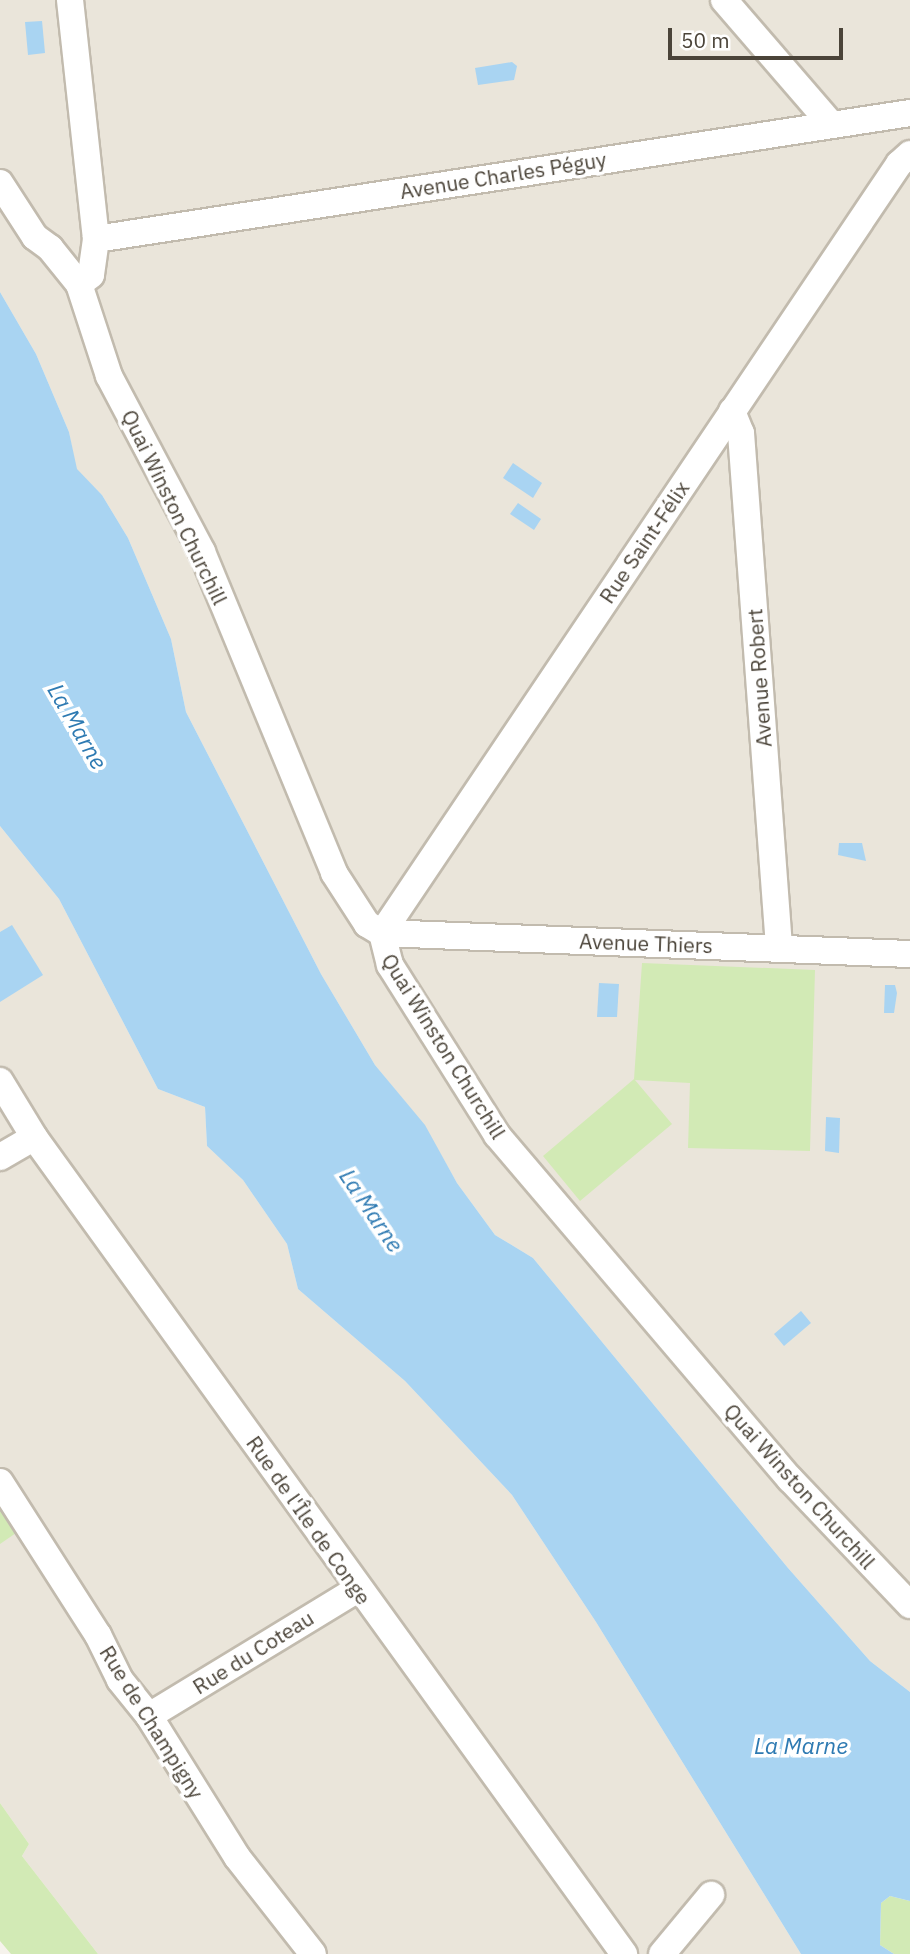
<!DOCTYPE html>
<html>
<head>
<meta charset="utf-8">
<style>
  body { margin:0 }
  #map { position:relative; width:910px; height:1954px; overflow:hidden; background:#f6f3ec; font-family:"IBM Plex Sans",sans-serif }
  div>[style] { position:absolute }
  .residential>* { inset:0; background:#eae5da }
  .green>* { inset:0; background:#d2eab5 }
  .water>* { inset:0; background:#a9d4f2 }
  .roads { filter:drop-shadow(2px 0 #c2bbae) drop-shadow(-2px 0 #c2bbae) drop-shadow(0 2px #c2bbae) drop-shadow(0 -2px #c2bbae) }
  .minor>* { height:26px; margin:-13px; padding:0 13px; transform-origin:13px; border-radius:13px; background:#fff }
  span { translate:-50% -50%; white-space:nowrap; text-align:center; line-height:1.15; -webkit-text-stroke:7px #fff; paint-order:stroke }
  .street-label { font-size:21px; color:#4b4439 }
  .water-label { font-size:23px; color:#2e7ab2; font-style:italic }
  .scale { position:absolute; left:668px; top:28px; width:175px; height:32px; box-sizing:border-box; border:4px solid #4b4439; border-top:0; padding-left:9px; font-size:21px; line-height:24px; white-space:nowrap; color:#4b4439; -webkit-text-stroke:5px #fff; paint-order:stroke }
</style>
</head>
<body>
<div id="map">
  <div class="residential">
    <div style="clip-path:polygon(0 0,910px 0,910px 1692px,870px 1661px,788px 1568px,533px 1258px,495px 1235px,457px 1183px,424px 1125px,375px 1065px,321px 974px,186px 712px,171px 639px,128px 538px,102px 495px,76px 469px,69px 432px,36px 354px,0 292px)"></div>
    <div style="clip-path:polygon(0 826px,59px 899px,158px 1089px,205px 1107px,207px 1146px,243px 1180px,287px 1244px,298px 1289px,405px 1381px,512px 1495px,596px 1622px,801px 1954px,98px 1954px,22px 1856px,29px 1844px,0 1803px)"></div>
  </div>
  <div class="green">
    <div style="clip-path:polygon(642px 963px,815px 970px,810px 1151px,688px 1148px,690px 1083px,635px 1080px,672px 1124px,580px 1201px,543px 1156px,634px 1079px)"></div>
    <div style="clip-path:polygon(0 1510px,16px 1533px,0 1544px)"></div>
    <div style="clip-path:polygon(0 1803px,29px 1844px,22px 1856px,98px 1954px,11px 1954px,0 1941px)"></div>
    <div style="clip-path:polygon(890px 1896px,910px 1901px,910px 1954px,894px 1954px,880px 1945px,881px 1903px)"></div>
  </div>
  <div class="water">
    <div style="clip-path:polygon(42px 21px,45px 53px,28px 55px,25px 22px)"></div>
    <div style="clip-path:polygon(512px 62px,517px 66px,514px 80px,478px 85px,475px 68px)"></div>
    <div style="clip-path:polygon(0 292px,36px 354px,69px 432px,77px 469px,102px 495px,128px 538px,171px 639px,186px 712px,321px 974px,375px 1065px,425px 1125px,457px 1183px,495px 1235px,533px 1258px,788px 1568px,870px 1661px,910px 1692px,910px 1901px,890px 1896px,881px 1903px,880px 1945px,894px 1954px,801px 1954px,596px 1622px,512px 1495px,405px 1381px,298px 1289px,287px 1244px,243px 1180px,207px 1146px,205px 1107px,158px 1089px,59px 899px,0 826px)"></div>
    <div style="clip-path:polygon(513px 463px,542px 483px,533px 498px,503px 478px)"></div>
    <div style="clip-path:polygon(518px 503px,541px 519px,534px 530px,510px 514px)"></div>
    <div style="clip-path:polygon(839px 843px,862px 843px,866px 861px,838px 855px)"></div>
    <div style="clip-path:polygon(12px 925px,43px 975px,0 1002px,0 932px)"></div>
    <div style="clip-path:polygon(599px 983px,619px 984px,617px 1017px,597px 1017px)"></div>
    <div style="clip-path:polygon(885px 985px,895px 985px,897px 993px,894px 1013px,884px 1013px)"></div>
    <div style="clip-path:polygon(826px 1117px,840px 1118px,839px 1153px,825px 1151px)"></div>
    <div style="clip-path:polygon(801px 1311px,811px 1323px,784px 1346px,774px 1334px)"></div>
  </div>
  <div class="roads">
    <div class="minor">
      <div style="left:70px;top:0;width:240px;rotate:83.8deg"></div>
      <div style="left:96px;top:239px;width:36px;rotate:98deg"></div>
      <div style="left:91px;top:275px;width:15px;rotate:143deg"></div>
      <div style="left:724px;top:0;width:164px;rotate:49.2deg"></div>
      <div style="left:0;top:183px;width:64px;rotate:57.1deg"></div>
      <div style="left:35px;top:237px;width:19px;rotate:36deg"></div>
      <div style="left:50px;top:248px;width:46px;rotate:51.1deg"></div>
      <div style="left:79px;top:284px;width:97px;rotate:71.9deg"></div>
      <div style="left:109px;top:376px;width:199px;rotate:62.1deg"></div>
      <div style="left:202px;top:552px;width:347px;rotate:67.6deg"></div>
      <div style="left:334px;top:873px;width:61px;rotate:57.1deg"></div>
      <div style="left:367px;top:924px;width:17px;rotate:31deg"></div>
      <div style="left:382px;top:933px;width:528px;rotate:2.28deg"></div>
      <div style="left:96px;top:239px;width:824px;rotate:-8.8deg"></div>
      <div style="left:732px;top:411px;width:24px;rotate:68deg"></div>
      <div style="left:741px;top:433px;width:515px;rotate:85.77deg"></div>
      <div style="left:382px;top:933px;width:927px;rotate:-56.09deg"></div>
      <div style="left:899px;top:164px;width:15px;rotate:-42deg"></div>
      <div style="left:382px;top:933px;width:33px;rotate:76deg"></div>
      <div style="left:390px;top:965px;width:201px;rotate:57.8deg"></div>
      <div style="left:497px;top:1135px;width:452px;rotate:49.6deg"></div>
      <div style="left:790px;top:1479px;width:174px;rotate:46.4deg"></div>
      <div style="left:0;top:1081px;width:66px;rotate:58.7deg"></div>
      <div style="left:34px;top:1137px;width:1008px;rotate:54.16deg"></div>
      <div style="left:0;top:1157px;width:39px;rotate:-30deg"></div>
      <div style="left:0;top:1482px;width:182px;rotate:57.4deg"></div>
      <div style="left:98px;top:1635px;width:50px;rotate:63.9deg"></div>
      <div style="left:120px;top:1680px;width:46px;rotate:51.1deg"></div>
      <div style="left:149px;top:1716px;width:166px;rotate:58deg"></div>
      <div style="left:237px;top:1857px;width:123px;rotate:51.9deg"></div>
      <div style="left:149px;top:1716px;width:245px;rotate:-31.3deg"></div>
      <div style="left:662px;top:1954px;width:77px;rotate:-50.3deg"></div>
    </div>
  </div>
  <div class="street-label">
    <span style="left:503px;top:175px;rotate:-9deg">Avenue Charles Péguy</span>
    <span style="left:175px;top:507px;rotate:64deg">Quai Winston Churchill</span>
    <span style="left:644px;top:542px;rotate:-56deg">Rue Saint-Félix</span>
    <span style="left:759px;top:678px;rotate:-94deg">Avenue Robert</span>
    <span style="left:646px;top:943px;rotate:2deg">Avenue Thiers</span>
    <span style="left:444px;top:1046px;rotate:58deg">Quai Winston Churchill</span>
    <span style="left:800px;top:1486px;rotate:48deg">Quai Winston Churchill</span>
    <span style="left:309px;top:1520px;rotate:55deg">Rue de l'Île de Conge</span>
    <span style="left:253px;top:1652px;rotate:-32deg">Rue du Coteau</span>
    <span style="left:152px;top:1722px;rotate:58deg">Rue de Champigny</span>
  </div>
  <div class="water-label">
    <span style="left:78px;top:726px;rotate:60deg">La Marne</span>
    <span style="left:372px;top:1210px;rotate:56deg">La Marne</span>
    <span style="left:801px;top:1745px">La Marne</span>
  </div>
  <div class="scale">50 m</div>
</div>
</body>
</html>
